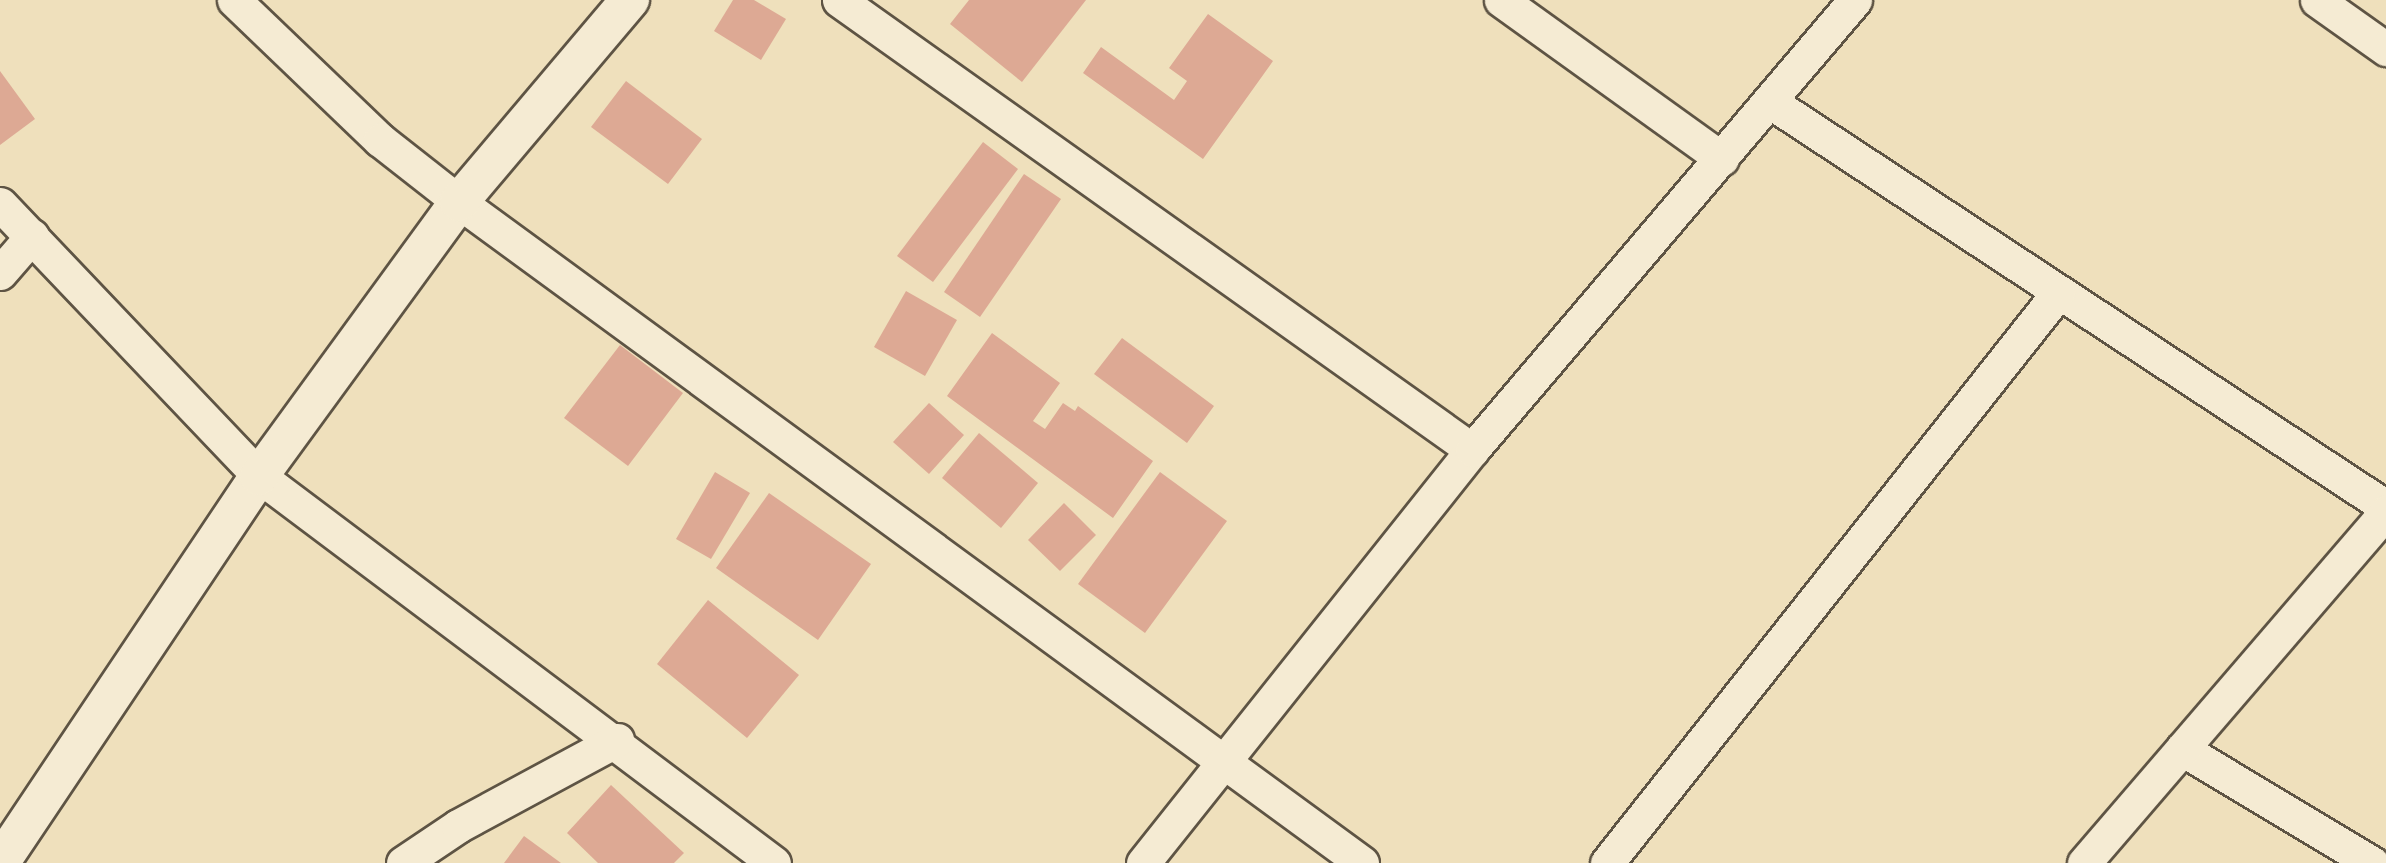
<!DOCTYPE html>
<html>
<head>
<meta charset="utf-8">
<style>
  body { margin:0 }
  #map { position:relative; width:2386px; height:863px; overflow:hidden; background:#efe0bc; font-family:"IM FELL Great Primer",serif }
  div>[style] { position:absolute }
  .building>* { inset:0; background:#dda994 }
  .roads { filter:drop-shadow(2px 0 #5e5444) drop-shadow(-2px 0 #5e5444) drop-shadow(0 2px #5e5444) drop-shadow(0 -2px #5e5444) }
  .street>* { height:33px; margin:-16.5px; padding:0 16.5px; transform-origin:16.5px; border-radius:16.5px; background:#f5ebd3 }
  .secondary>* { height:38px; margin:-19px; padding:0 19px; transform-origin:19px; border-radius:19px; background:#f5ebd3 }
  span { translate:-50% -50%; white-space:nowrap; text-align:center; line-height:1.15; -webkit-text-stroke:5px #f5ebd3; paint-order:stroke }
</style>
</head>
<body>
<div id="map">
  <div class="building">
    <div style="clip-path:polygon(733px 0,754px 0,786px 19px,761px 60px,714px 31px)"></div>
    <div style="clip-path:polygon(969px 0,1086px 0,1022px 82px,950px 24px)"></div>
    <div style="clip-path:polygon(1208px 14px,1273px 61px,1203px 159px,1083px 73px,1101px 47px,1174px 100px,1187px 81px,1169px 68px)"></div>
    <div style="clip-path:polygon(0 71px,35px 119px,0 145px)"></div>
    <div style="clip-path:polygon(626px 81px,702px 139px,668px 184px,591px 127px)"></div>
    <div style="clip-path:polygon(983px 142px,1018px 169px,933px 282px,897px 256px)"></div>
    <div style="clip-path:polygon(1024px 174px,1061px 199px,980px 317px,944px 292px)"></div>
    <div style="clip-path:polygon(906px 291px,957px 320px,925px 376px,874px 347px)"></div>
    <div style="clip-path:polygon(992px 333px,1060px 383px,1033px 421px,1045px 429px,1063px 403px,1075px 411px,1078px 406px,1153px 461px,1113px 518px,947px 396px)"></div>
    <div style="clip-path:polygon(1122px 338px,1214px 406px,1187px 443px,1094px 374px)"></div>
    <div style="clip-path:polygon(620px 345px,683px 393px,628px 466px,564px 418px)"></div>
    <div style="clip-path:polygon(929px 403px,964px 435px,929px 474px,893px 442px)"></div>
    <div style="clip-path:polygon(979px 433px,1038px 483px,1001px 528px,942px 478px)"></div>
    <div style="clip-path:polygon(715px 472px,750px 493px,711px 559px,676px 539px)"></div>
    <div style="clip-path:polygon(1160px 472px,1227px 521px,1145px 633px,1078px 584px)"></div>
    <div style="clip-path:polygon(769px 493px,871px 564px,818px 640px,716px 568px)"></div>
    <div style="clip-path:polygon(1064px 503px,1096px 535px,1060px 571px,1028px 540px)"></div>
    <div style="clip-path:polygon(708px 600px,799px 675px,747px 738px,657px 664px)"></div>
    <div style="clip-path:polygon(611px 785px,684px 853px,674px 863px,598px 863px,567px 833px)"></div>
    <div style="clip-path:polygon(524px 836px,561px 863px,504px 863px)"></div>
  </div>
  <div class="roads">
    <div class="street">
      <div style="left:234px;top:0;width:202px;rotate:43.8deg"></div>
      <div style="left:380px;top:140px;width:100px;rotate:38.1deg"></div>
      <div style="left:459px;top:202px;width:1119px;rotate:36.2deg"></div>
      <div style="left:839px;top:0;width:777px;rotate:35.41deg"></div>
      <div style="left:1501px;top:0;width:272px;rotate:35.7deg"></div>
      <div style="left:2317px;top:0;width:85px;rotate:35.4deg"></div>
      <div style="left:1772px;top:103px;width:735px;rotate:33.34deg"></div>
      <div style="left:0;top:204px;width:376px;rotate:46.4deg"></div>
      <div style="left:259px;top:476px;width:644px;rotate:36.92deg"></div>
      <div style="left:0;top:273px;width:49px;rotate:-49.1deg"></div>
      <div style="left:2182px;top:749px;width:222px;rotate:31deg"></div>
      <div style="left:403px;top:863px;width:66px;rotate:-33.9deg"></div>
      <div style="left:458px;top:826px;width:181px;rotate:-28.4deg"></div>
      <div style="left:1143px;top:863px;width:528px;rotate:-51.46deg"></div>
      <div style="left:1472px;top:450px;width:591px;rotate:-49.6deg"></div>
      <div style="left:1607px;top:863px;width:727px;rotate:-51.65deg"></div>
      <div style="left:2084px;top:863px;width:463px;rotate:-49.3deg"></div>
    </div>
    <div class="secondary">
      <div style="left:0;top:863px;width:466px;rotate:-56.2deg"></div>
      <div style="left:259px;top:476px;width:339px;rotate:-53.9deg"></div>
      <div style="left:459px;top:202px;width:265px;rotate:-49.8deg"></div>
    </div>
  </div>
</div>
</body>
</html>
